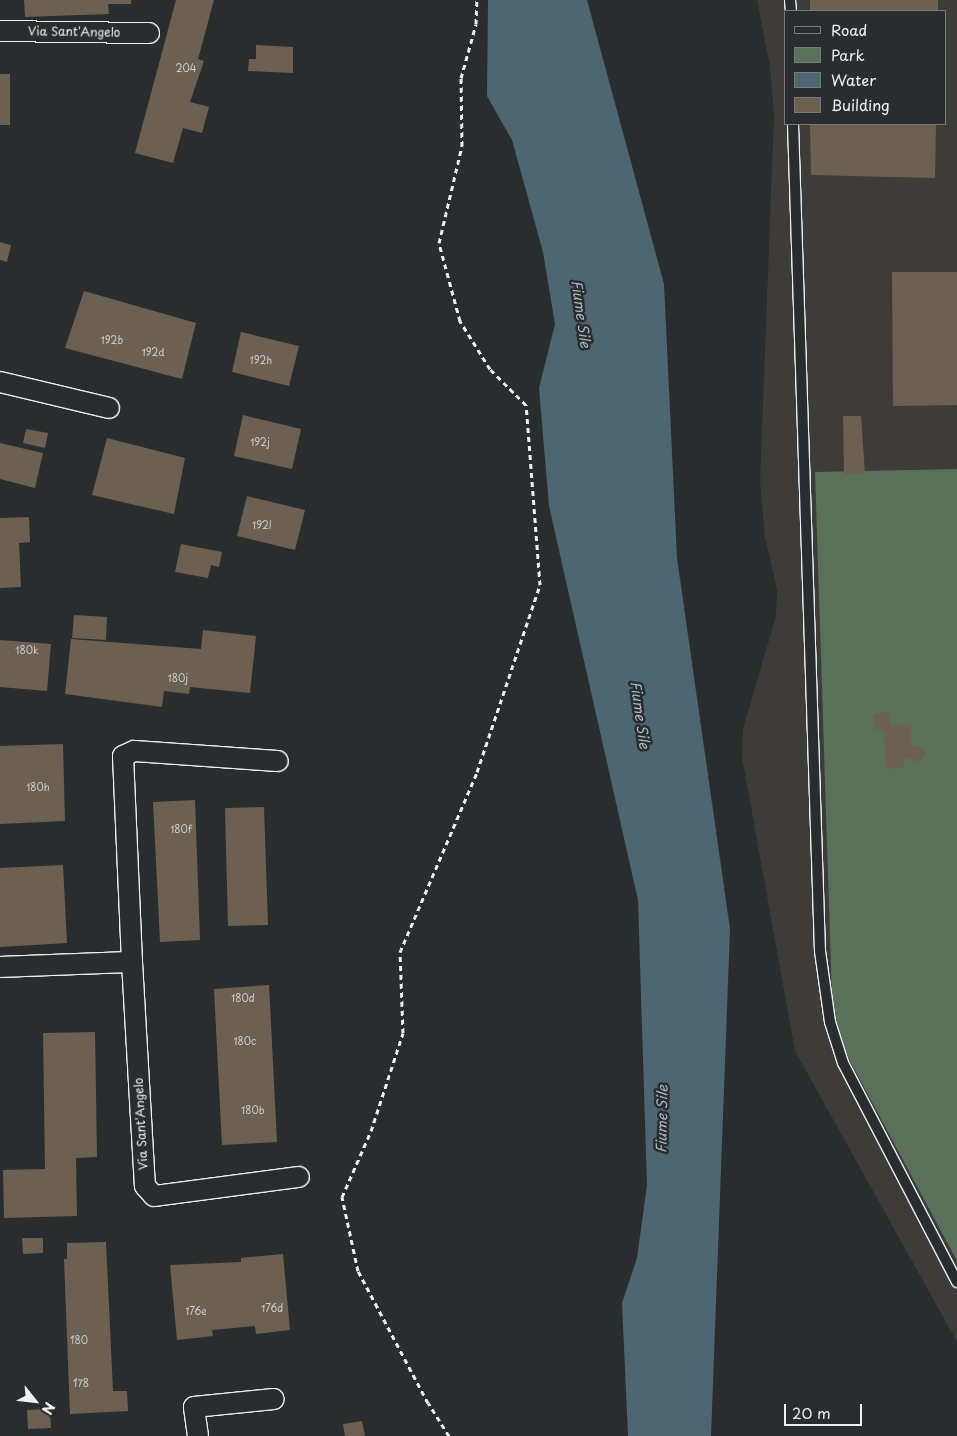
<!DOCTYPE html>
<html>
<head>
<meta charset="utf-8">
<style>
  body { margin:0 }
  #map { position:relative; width:957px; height:1436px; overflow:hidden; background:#2a2d2e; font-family:"Playpen Sans",sans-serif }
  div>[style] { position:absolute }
  .built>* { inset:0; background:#3e3c39 }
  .green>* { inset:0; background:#5b705a }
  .water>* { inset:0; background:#4d6672 }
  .building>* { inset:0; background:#6c6052 }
  .path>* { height:3px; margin-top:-1.5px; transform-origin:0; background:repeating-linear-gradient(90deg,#e8f1f8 0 5px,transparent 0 9px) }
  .roads { filter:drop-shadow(1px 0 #e8f1f8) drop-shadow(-1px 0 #e8f1f8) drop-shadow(0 1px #e8f1f8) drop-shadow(0 -1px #e8f1f8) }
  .service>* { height:10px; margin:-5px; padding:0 5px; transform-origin:5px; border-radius:5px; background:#2a2d2e }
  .minor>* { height:20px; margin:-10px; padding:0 10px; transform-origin:10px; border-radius:10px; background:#2a2d2e }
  span { translate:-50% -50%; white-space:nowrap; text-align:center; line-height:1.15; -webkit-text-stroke:5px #2a2d2e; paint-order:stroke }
  .number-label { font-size:10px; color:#c9cdce }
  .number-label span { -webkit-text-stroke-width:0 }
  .street-label { font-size:12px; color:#e8f1f8 }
  .water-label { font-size:14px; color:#aab9c2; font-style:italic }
  .legend { position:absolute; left:784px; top:10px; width:162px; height:115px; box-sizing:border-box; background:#2a2d2e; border:1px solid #767b7f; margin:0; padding:6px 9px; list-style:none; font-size:15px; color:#e8f1f8 }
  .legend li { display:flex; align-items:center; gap:10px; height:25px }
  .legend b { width:25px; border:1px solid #767b7f }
  .north { position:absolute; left:10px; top:1376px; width:50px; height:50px; -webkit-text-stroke:4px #2a2d2e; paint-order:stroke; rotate:119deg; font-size:14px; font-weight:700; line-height:20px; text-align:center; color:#e8f1f8 }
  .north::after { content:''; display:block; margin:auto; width:18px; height:22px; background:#e8f1f8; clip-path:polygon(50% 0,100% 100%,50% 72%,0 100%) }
  .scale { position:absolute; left:784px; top:1404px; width:78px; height:22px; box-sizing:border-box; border:2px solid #e8f1f8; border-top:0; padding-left:6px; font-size:15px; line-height:18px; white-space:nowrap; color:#e8f1f8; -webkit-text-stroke:4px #2a2d2e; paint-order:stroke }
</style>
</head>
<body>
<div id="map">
  <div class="built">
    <div style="clip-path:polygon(evenodd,757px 0,957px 0,957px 1342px,795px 1051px,742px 757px,743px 729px,776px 616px,777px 590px,765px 537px,760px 482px,774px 116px,770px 67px,757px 0,786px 11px,946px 11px,946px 124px,786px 124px,786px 11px)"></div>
  </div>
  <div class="green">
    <div style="clip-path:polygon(957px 469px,957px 1261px,842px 1046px,832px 999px,815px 472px)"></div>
  </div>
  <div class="water">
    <div style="clip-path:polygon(488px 0,587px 0,664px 284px,677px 558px,730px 929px,711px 1436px,628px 1436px,622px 1303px,637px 1258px,647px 1185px,638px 900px,549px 506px,539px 388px,555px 324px,543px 252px,512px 140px,487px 96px)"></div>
  </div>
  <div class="building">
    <div style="clip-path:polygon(24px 0,131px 0,131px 4px,108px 4px,109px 14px,25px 17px)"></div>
    <div style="clip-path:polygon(176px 0,214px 0,198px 59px,204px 61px,190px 102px,209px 107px,202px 133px,183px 128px,173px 163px,135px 153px)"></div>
    <div style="clip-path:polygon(810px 0,938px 0,938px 11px,810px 11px)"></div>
    <div style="clip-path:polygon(256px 45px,293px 47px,293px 73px,248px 71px,249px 59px,256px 59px)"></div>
    <div style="clip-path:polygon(0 74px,10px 74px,10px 125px,0 125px)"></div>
    <div style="clip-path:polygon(810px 124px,936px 124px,935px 178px,811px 175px)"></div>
    <div style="clip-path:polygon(0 242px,11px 245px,7px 262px,0 260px)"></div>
    <div style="clip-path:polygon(892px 272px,957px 272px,957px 405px,893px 406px)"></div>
    <div style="clip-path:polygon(84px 291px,196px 323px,182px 379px,65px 348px)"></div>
    <div style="clip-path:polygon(241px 332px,299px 346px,289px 386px,232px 372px)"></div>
    <div style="clip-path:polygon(243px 415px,301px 429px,292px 469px,234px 456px)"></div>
    <div style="clip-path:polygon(843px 416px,861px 416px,865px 474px,844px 474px)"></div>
    <div style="clip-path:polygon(26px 429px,48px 433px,45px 448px,23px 443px)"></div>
    <div style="clip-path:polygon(107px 438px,185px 458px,174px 514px,92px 495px)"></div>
    <div style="clip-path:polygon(0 443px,43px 453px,35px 488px,0 479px)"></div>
    <div style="clip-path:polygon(247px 496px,305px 510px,295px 550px,237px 536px)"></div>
    <div style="clip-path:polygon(29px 517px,30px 542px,19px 543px,21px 587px,0 588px,0 518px)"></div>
    <div style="clip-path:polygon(181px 544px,222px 552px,219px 567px,211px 565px,208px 578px,175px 572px)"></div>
    <div style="clip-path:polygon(74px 615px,107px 617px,106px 640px,72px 638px)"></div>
    <div style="clip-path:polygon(203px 630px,256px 636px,250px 693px,190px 687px,189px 694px,164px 691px,162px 707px,65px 694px,71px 639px,201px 649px)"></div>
    <div style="clip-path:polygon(0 640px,51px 644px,47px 691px,0 687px)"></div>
    <div style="clip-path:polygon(890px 712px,890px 726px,911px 724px,911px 745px,924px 748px,926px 754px,920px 762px,903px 757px,904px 768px,886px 769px,884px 730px,874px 729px,873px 714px)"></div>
    <div style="clip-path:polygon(63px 744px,65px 821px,0 824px,0 746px)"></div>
    <div style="clip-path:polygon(195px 800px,200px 940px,160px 942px,153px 802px)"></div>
    <div style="clip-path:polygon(264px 807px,268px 925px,228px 926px,225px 808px)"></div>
    <div style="clip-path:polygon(63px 865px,67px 943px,0 947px,0 868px)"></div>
    <div style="clip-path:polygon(269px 985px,277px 1142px,222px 1145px,214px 989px)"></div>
    <div style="clip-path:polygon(95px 1032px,97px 1157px,76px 1158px,77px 1216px,4px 1218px,3px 1170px,45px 1169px,43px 1033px)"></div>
    <div style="clip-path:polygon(22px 1238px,43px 1238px,43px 1253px,23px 1254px)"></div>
    <div style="clip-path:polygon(106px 1242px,113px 1391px,127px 1391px,128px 1411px,70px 1414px,64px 1259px,67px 1259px,67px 1243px)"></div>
    <div style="clip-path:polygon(283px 1254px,290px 1330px,256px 1334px,255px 1326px,212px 1330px,213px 1336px,177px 1340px,170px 1265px,241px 1262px,241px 1258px)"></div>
    <div style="clip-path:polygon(50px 1409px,51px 1428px,28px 1429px,27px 1410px)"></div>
    <div style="clip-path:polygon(362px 1421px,365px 1436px,345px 1436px,343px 1424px)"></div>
  </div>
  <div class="path">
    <div style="left:449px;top:1436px;width:39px;rotate:-122deg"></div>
    <div style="left:428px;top:1403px;width:149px;rotate:-117.9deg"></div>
    <div style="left:358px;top:1271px;width:76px;rotate:-102.2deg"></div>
    <div style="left:342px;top:1197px;width:72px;rotate:-66.3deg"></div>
    <div style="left:371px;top:1131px;width:103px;rotate:-71.9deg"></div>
    <div style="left:403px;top:1033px;width:81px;rotate:-92.1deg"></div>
    <div style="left:400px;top:952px;width:196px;rotate:-66.8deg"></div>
    <div style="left:477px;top:772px;width:197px;rotate:-71.4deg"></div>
    <div style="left:540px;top:585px;width:181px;rotate:-94.4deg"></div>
    <div style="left:526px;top:405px;width:51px;rotate:-135deg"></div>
    <div style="left:490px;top:369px;width:57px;rotate:-122deg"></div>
    <div style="left:460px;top:321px;width:81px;rotate:-105.1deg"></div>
    <div style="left:439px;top:243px;width:100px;rotate:-76.7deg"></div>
    <div style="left:462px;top:146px;width:68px;rotate:-90.8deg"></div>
    <div style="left:461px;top:78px;width:56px;rotate:-74.5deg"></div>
    <div style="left:476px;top:24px;width:24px;rotate:-88deg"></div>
  </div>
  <div class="roads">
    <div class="service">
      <div style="left:790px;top:0;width:11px;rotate:85deg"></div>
      <div style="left:793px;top:124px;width:827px;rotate:88.13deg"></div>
      <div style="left:820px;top:951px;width:72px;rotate:82deg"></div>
      <div style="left:830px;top:1022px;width:43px;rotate:72.4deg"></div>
      <div style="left:843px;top:1063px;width:247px;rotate:62.5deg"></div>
    </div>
    <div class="minor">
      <div style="left:0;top:31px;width:149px;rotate:0.8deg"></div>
      <div style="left:0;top:382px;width:112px;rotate:13.4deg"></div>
      <div style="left:132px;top:962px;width:224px;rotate:86.7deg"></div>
      <div style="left:145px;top:1186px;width:13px;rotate:48deg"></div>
      <div style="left:154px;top:1196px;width:146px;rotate:-7.5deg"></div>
      <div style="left:0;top:967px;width:132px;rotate:-2.2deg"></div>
      <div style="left:132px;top:962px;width:206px;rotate:-92.5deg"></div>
      <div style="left:123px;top:756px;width:12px;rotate:-24deg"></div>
      <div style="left:134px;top:751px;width:144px;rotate:4deg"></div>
      <div style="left:198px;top:1436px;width:29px;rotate:-98deg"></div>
      <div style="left:194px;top:1407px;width:80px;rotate:-5.7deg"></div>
    </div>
  </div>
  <div class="number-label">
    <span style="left:186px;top:68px">204</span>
    <span style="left:112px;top:340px">192b</span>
    <span style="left:153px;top:352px">192d</span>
    <span style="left:261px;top:360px">192h</span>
    <span style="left:260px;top:442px">192j</span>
    <span style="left:262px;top:525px">192l</span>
    <span style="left:27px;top:650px">180k</span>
    <span style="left:178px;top:678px">180j</span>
    <span style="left:38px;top:787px">180h</span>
    <span style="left:181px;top:829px">180f</span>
    <span style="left:243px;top:998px">180d</span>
    <span style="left:245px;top:1041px">180c</span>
    <span style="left:253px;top:1110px">180b</span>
    <span style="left:272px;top:1308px">176d</span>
    <span style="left:196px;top:1311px">176e</span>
    <span style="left:79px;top:1340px">180</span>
    <span style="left:81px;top:1383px">178</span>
  </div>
  <div class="street-label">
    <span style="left:74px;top:32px;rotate:1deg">Via Sant'Angelo</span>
    <span style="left:141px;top:1124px;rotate:-93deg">Via Sant'Angelo</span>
  </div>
  <div class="water-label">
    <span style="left:581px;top:314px;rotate:82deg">Fiume Sile</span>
    <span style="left:640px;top:715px;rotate:82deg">Fiume Sile</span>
    <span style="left:662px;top:1119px;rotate:-89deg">Fiume Sile</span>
  </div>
  <ul class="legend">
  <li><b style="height:6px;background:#2a2d2e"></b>Road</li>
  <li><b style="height:14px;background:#5b705a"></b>Park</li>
  <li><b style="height:14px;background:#4d6672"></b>Water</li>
  <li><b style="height:14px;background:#6c6052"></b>Building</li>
  </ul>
  <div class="north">N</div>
  <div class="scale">20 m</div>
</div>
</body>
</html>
